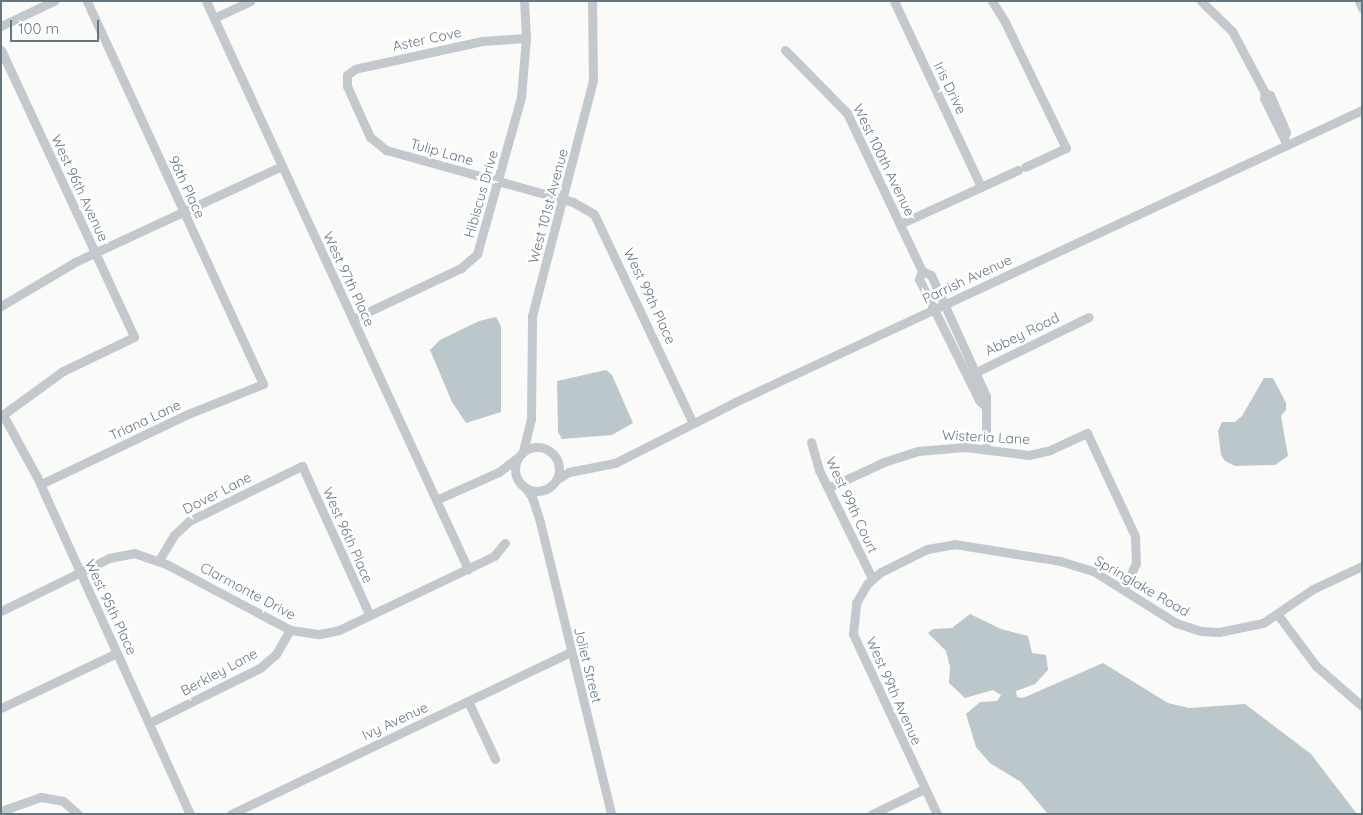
<!DOCTYPE html>
<html>
<head>
<meta charset="utf-8">
<style>
  body { margin:0 }
  #map { position:relative; width:1363px; height:815px; overflow:hidden; background:#fafaf8; font-family:Quicksand,sans-serif }
  div>[style] { position:absolute }
  .water>* { inset:0; background:#bbc7cb }
  .minor>* { height:9px; margin:-4.5px; padding:0 4.5px; transform-origin:4.5px; border-radius:4.5px; background:#c3c8cc }
  .minor>.ring { margin:-4.5px; padding:0; box-sizing:content-box; background:none; border:9px solid #c3c8cc; border-radius:50% }
  span { translate:-50% -50%; white-space:nowrap; text-align:center; line-height:1.15; -webkit-text-stroke:5px #fff; paint-order:stroke }
  .street-label { font-size:14px; color:#657683 }
  .frame { position:absolute; inset:0; border:2px solid #657683; pointer-events:none }
  .scale { position:absolute; left:10px; top:20px; width:89px; height:22px; box-sizing:border-box; border:2px solid #657683; border-top:0; padding-left:6px; font-size:15px; line-height:18px; white-space:nowrap; color:#657683; -webkit-text-stroke:4px #fff; paint-order:stroke }
</style>
</head>
<body>
<div id="map">
  <div class="water">
    <div style="clip-path:polygon(496px 317px,501px 326px,501px 412px,466px 423px,452px 402px,430px 350px,440px 340px,479px 321px)"></div>
    <div style="clip-path:polygon(606px 370px,612px 375px,633px 423px,612px 435px,562px 439px,558px 432px,557px 381px)"></div>
    <div style="clip-path:polygon(1264px 378px,1273px 378px,1286px 403px,1286px 410px,1281px 416px,1288px 456px,1275px 465px,1235px 466px,1225px 461px,1221px 455px,1218px 431px,1222px 422px,1235px 422px,1242px 416px)"></div>
    <div style="clip-path:polygon(970px 614px,1001px 629px,1028px 636px,1032px 653px,1046px 655px,1048px 670px,1035px 684px,1016px 691px,1017px 697px,1023px 698px,1103px 663px,1168px 703px,1189px 708px,1245px 704px,1311px 754px,1357px 814px,1048px 814px,1021px 782px,990px 763px,976px 747px,966px 714px,980px 702px,997px 701px,1001px 695px,993px 690px,965px 698px,949px 683px,950px 667px,946px 651px,928px 633px,933px 629px,952px 628px)"></div>
  </div>
  <div class="minor">
    <div style="left:206px;top:1px;width:626px;rotate:65.24deg"></div>
    <div style="left:894px;top:1px;width:205px;rotate:64.9deg"></div>
    <div style="left:992px;top:1px;width:25px;rotate:58deg"></div>
    <div style="left:1005px;top:22px;width:140px;rotate:64.2deg"></div>
    <div style="left:1066px;top:148px;width:45px;rotate:155.1deg"></div>
    <div style="left:1201px;top:1px;width:43px;rotate:44.1deg"></div>
    <div style="left:1232px;top:31px;width:70px;rotate:62deg"></div>
    <div style="left:1359px;top:1px;width:8px;rotate:67deg"></div>
    <div style="left:214px;top:18px;width:40px;rotate:-25deg"></div>
    <div style="left:1px;top:26px;width:59px;rotate:-25.3deg"></div>
    <div style="left:526px;top:38px;width:44px;rotate:176.1deg"></div>
    <div style="left:482px;top:41px;width:130px;rotate:167.6deg"></div>
    <div style="left:355px;top:69px;width:10px;rotate:143deg"></div>
    <div style="left:347px;top:75px;width:11px;rotate:90deg"></div>
    <div style="left:347px;top:86px;width:56px;rotate:65.7deg"></div>
    <div style="left:370px;top:137px;width:21px;rotate:39deg"></div>
    <div style="left:386px;top:150px;width:194px;rotate:15.5deg"></div>
    <div style="left:573px;top:202px;width:24px;rotate:30deg"></div>
    <div style="left:594px;top:214px;width:231px;rotate:64.7deg"></div>
    <div style="left:1px;top:50px;width:316px;rotate:65.1deg"></div>
    <div style="left:134px;top:337px;width:79px;rotate:154.4deg"></div>
    <div style="left:63px;top:371px;width:77px;rotate:144deg"></div>
    <div style="left:785px;top:50px;width:88px;rotate:45.5deg"></div>
    <div style="left:847px;top:113px;width:175px;rotate:64.6deg"></div>
    <div style="left:922px;top:271px;width:10px;rotate:24deg"></div>
    <div style="left:931px;top:275px;width:133px;rotate:65.6deg"></div>
    <div style="left:986px;top:396px;width:53px;rotate:90deg"></div>
    <div style="left:1284px;top:137px;width:5px;rotate:-68deg"></div>
    <div style="left:1286px;top:132px;width:40px;rotate:-113.4deg"></div>
    <div style="left:1270px;top:95px;width:5px;rotate:-158deg"></div>
    <div style="left:1265px;top:93px;width:5px;rotate:101deg"></div>
    <div style="left:1264px;top:98px;width:52px;rotate:63.9deg"></div>
    <div style="left:900px;top:224px;width:130px;rotate:-24.6deg"></div>
    <div style="left:922px;top:271px;width:9px;rotate:111deg"></div>
    <div style="left:919px;top:279px;width:135px;rotate:63.6deg"></div>
    <div style="left:979px;top:400px;width:10px;rotate:45deg"></div>
    <div style="left:1px;top:306px;width:86px;rotate:-30.7deg"></div>
    <div style="left:75px;top:262px;width:228px;rotate:-24.9deg"></div>
    <div style="left:353px;top:319px;width:119px;rotate:-25.3deg"></div>
    <div style="left:461px;top:268px;width:21px;rotate:-41deg"></div>
    <div style="left:477px;top:254px;width:163px;rotate:-74.3deg"></div>
    <div style="left:521px;top:97px;width:59px;rotate:-85.2deg"></div>
    <div style="left:526px;top:38px;width:37px;rotate:-93deg"></div>
    <div style="left:970px;top:375px;width:132px;rotate:-26deg"></div>
    <div style="left:3px;top:415px;width:71px;rotate:61.3deg"></div>
    <div style="left:37px;top:477px;width:370px;rotate:65.6deg"></div>
    <div style="left:811px;top:442px;width:29px;rotate:74deg"></div>
    <div style="left:819px;top:470px;width:120px;rotate:63.9deg"></div>
    <div class="ring" style="left:515px;top:447px;width:35px;height:35px"></div>
    <div style="left:523px;top:451px;width:33px;rotate:-76deg"></div>
    <div style="left:531px;top:419px;width:103px;rotate:-89.4deg"></div>
    <div style="left:532px;top:316px;width:244px;rotate:-75.5deg"></div>
    <div style="left:593px;top:80px;width:79px;rotate:-90.7deg"></div>
    <div style="left:556px;top:480px;width:15px;rotate:-32deg"></div>
    <div style="left:569px;top:472px;width:47px;rotate:-11.1deg"></div>
    <div style="left:615px;top:463px;width:135px;rotate:-26.9deg"></div>
    <div style="left:735px;top:402px;width:692px;rotate:-24.97deg"></div>
    <div style="left:41px;top:484px;width:163px;rotate:-25.5deg"></div>
    <div style="left:188px;top:414px;width:81px;rotate:-21.8deg"></div>
    <div style="left:263px;top:384px;width:422px;rotate:-114.7deg"></div>
    <div style="left:525px;top:487px;width:12px;rotate:55deg"></div>
    <div style="left:532px;top:497px;width:26px;rotate:72deg"></div>
    <div style="left:540px;top:522px;width:301px;rotate:76.3deg"></div>
    <div style="left:828px;top:488px;width:62px;rotate:-24.9deg"></div>
    <div style="left:884px;top:462px;width:36px;rotate:-18deg"></div>
    <div style="left:918px;top:451px;width:47px;rotate:-4.9deg"></div>
    <div style="left:965px;top:447px;width:64px;rotate:7.1deg"></div>
    <div style="left:1029px;top:455px;width:22px;rotate:-13deg"></div>
    <div style="left:1050px;top:450px;width:41px;rotate:-24.7deg"></div>
    <div style="left:1087px;top:433px;width:114px;rotate:65deg"></div>
    <div style="left:1135px;top:536px;width:27px;rotate:88deg"></div>
    <div style="left:1136px;top:563px;width:29px;rotate:115deg"></div>
    <div style="left:436px;top:500px;width:69px;rotate:-24deg"></div>
    <div style="left:499px;top:472px;width:23px;rotate:-38deg"></div>
    <div style="left:159px;top:560px;width:29px;rotate:-59deg"></div>
    <div style="left:174px;top:535px;width:21px;rotate:-43deg"></div>
    <div style="left:189px;top:521px;width:126px;rotate:-26deg"></div>
    <div style="left:302px;top:466px;width:162px;rotate:65.6deg"></div>
    <div style="left:1px;top:611px;width:120px;rotate:-26.1deg"></div>
    <div style="left:109px;top:558px;width:25px;rotate:-11deg"></div>
    <div style="left:134px;top:553px;width:36px;rotate:19deg"></div>
    <div style="left:168px;top:565px;width:138px;rotate:28deg"></div>
    <div style="left:290px;top:630px;width:30px;rotate:8deg"></div>
    <div style="left:320px;top:634px;width:19px;rotate:-12deg"></div>
    <div style="left:339px;top:630px;width:172px;rotate:-25.5deg"></div>
    <div style="left:494px;top:556px;width:17px;rotate:-50deg"></div>
    <div style="left:1278px;top:615px;width:64px;rotate:53.3deg"></div>
    <div style="left:1316px;top:666px;width:61px;rotate:41deg"></div>
    <div style="left:468px;top:701px;width:64px;rotate:65deg"></div>
    <div style="left:1px;top:708px;width:128px;rotate:-25.4deg"></div>
    <div style="left:149px;top:723px;width:124px;rotate:-26.4deg"></div>
    <div style="left:260px;top:668px;width:21px;rotate:-41deg"></div>
    <div style="left:276px;top:654px;width:28px;rotate:-60deg"></div>
    <div style="left:1px;top:811px;width:42px;rotate:-19.3deg"></div>
    <div style="left:41px;top:797px;width:22px;rotate:10deg"></div>
    <div style="left:63px;top:801px;width:20px;rotate:41deg"></div>
    <div style="left:231px;top:814px;width:376px;rotate:-25.5deg"></div>
    <div style="left:872px;top:814px;width:58px;rotate:-25.7deg"></div>
    <div style="left:937px;top:814px;width:199px;rotate:-115deg"></div>
    <div style="left:853px;top:634px;width:31px;rotate:-84deg"></div>
    <div style="left:856px;top:603px;width:22px;rotate:-60deg"></div>
    <div style="left:867px;top:584px;width:18px;rotate:-41deg"></div>
    <div style="left:881px;top:572px;width:51px;rotate:-26.6deg"></div>
    <div style="left:927px;top:549px;width:27px;rotate:-10deg"></div>
    <div style="left:954px;top:544px;width:107px;rotate:9.1deg"></div>
    <div style="left:1060px;top:561px;width:37px;rotate:17deg"></div>
    <div style="left:1095px;top:572px;width:96px;rotate:32.2deg"></div>
    <div style="left:1176px;top:623px;width:26px;rotate:18deg"></div>
    <div style="left:1201px;top:631px;width:18px;rotate:3deg"></div>
    <div style="left:1219px;top:632px;width:45px;rotate:-11.6deg"></div>
    <div style="left:1263px;top:623px;width:60px;rotate:-34.2deg"></div>
    <div style="left:1313px;top:589px;width:54px;rotate:-25.1deg"></div>
  </div>
  <div class="street-label">
    <span style="left:427px;top:39px;rotate:-12deg">Aster Cove</span>
    <span style="left:950px;top:88px;rotate:64deg">Iris Drive</span>
    <span style="left:442px;top:152px;rotate:16deg">Tulip Lane</span>
    <span style="left:884px;top:160px;rotate:64deg">West 100th Avenue</span>
    <span style="left:187px;top:187px;rotate:65deg">96th Place</span>
    <span style="left:80px;top:188px;rotate:65deg">West 96th Avenue</span>
    <span style="left:481px;top:194px;rotate:-74deg">Hibiscus Drive</span>
    <span style="left:548px;top:206px;rotate:-75deg">West 101st Avenue</span>
    <span style="left:349px;top:279px;rotate:65deg">West 97th Place</span>
    <span style="left:967px;top:279px;rotate:-25deg">Parrish Avenue</span>
    <span style="left:650px;top:296px;rotate:65deg">West 99th Place</span>
    <span style="left:1022px;top:334px;rotate:-26deg">Abbey Road</span>
    <span style="left:145px;top:420px;rotate:-25deg">Triana Lane</span>
    <span style="left:986px;top:437px;rotate:3deg">Wisteria Lane</span>
    <span style="left:217px;top:493px;rotate:-27deg">Dover Lane</span>
    <span style="left:852px;top:505px;rotate:65deg">West 99th Court</span>
    <span style="left:348px;top:535px;rotate:66deg">West 96th Place</span>
    <span style="left:1142px;top:586px;rotate:30deg">Springlake Road</span>
    <span style="left:248px;top:591px;rotate:28deg">Clarmonte Drive</span>
    <span style="left:111px;top:607px;rotate:65deg">West 95th Place</span>
    <span style="left:588px;top:665px;rotate:76deg">Joliet Street</span>
    <span style="left:219px;top:672px;rotate:-28deg">Berkley Lane</span>
    <span style="left:894px;top:691px;rotate:66deg">West 99th Avenue</span>
    <span style="left:395px;top:721px;rotate:-25deg">Ivy Avenue</span>
  </div>
  <div class="frame"></div>
  <div class="scale">100 m</div>
</div>
</body>
</html>
